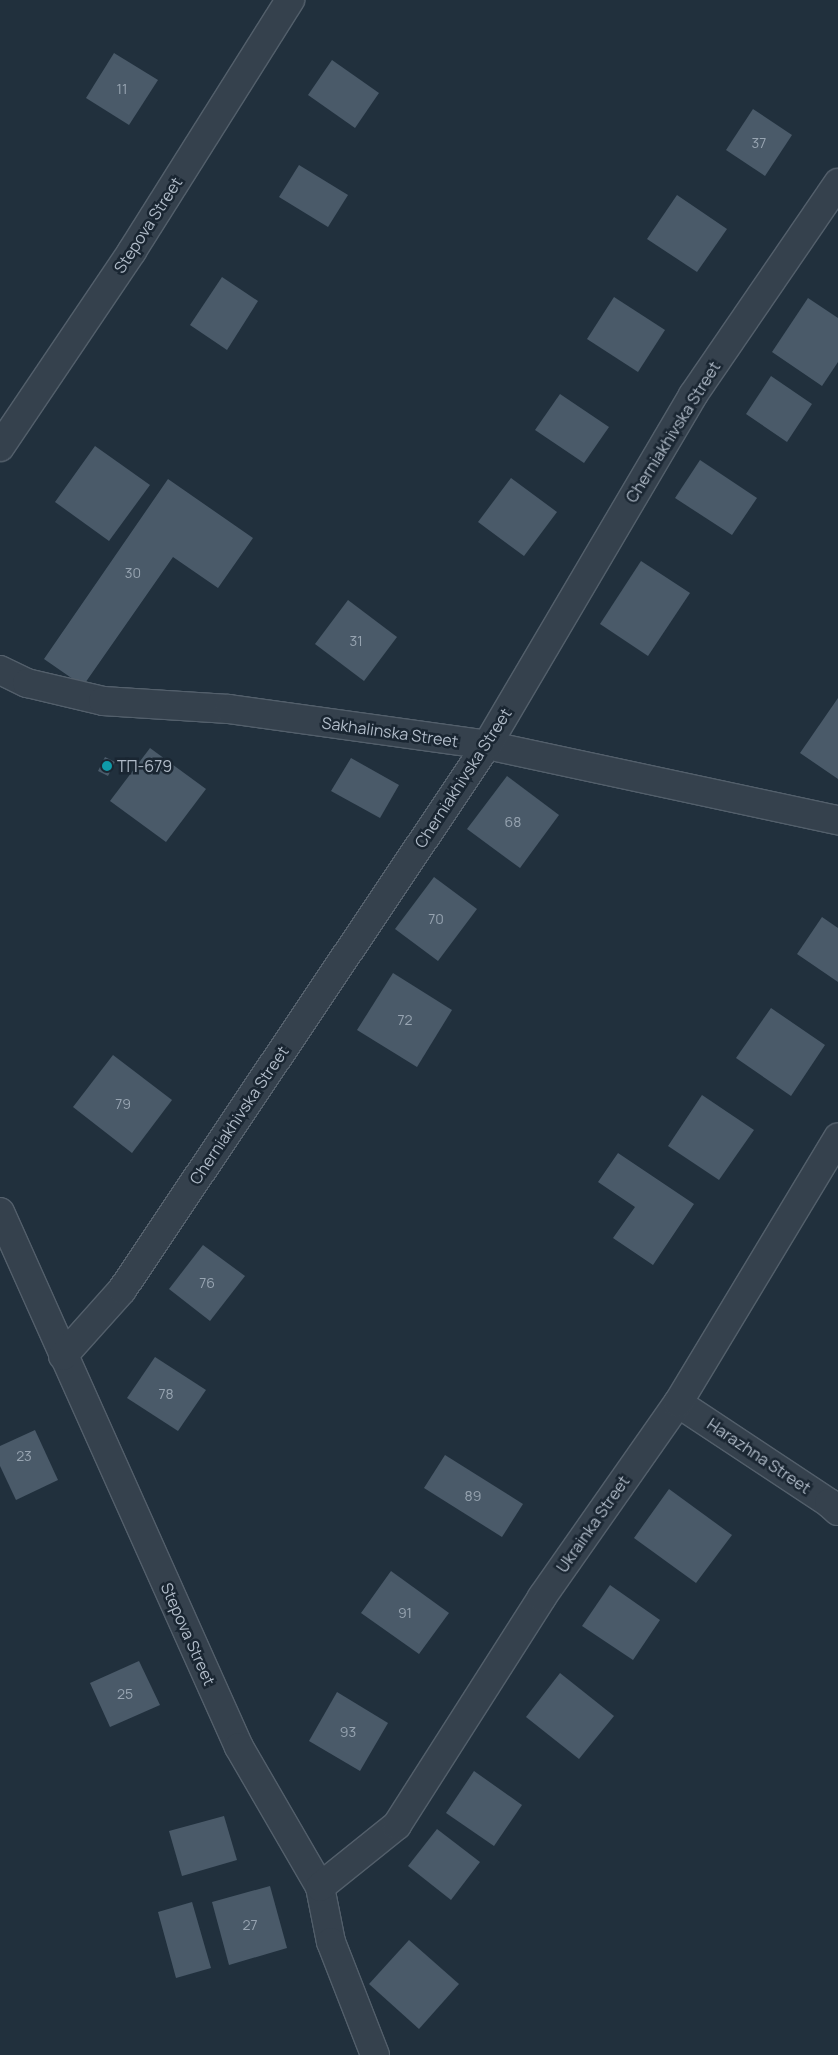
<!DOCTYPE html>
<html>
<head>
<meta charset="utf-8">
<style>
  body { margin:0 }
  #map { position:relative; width:838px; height:2055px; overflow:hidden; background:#21303d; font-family:Manrope,sans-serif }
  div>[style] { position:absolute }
  .building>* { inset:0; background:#4a5a69 }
  .roads { filter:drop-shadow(1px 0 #535f6b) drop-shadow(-1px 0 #535f6b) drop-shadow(0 1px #535f6b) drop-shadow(0 -1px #535f6b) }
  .minor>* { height:28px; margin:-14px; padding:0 14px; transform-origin:14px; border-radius:14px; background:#35414d }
  .dots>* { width:14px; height:14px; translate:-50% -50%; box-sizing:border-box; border:2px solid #1a2632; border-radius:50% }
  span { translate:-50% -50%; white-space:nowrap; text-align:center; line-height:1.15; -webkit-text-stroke:5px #1a2632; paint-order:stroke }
  .number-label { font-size:14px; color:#97a4b1 }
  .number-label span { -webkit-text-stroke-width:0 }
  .street-label { font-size:16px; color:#b1bcc9 }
  .poi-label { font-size:16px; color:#b1bcc9 }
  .left { translate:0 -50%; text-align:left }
</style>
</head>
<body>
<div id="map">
  <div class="building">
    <div style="clip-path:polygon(114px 53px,158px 80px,129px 125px,86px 98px)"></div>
    <div style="clip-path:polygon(332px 60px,379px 93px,355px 128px,308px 95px)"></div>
    <div style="clip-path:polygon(753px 109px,792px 135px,765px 176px,726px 150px)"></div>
    <div style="clip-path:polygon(299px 165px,348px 195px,328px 227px,279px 197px)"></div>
    <div style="clip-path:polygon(677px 195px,727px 229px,697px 272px,647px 239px)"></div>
    <div style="clip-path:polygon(222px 277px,258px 301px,227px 350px,190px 325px)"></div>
    <div style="clip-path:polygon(614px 297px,665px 330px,638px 372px,587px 339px)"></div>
    <div style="clip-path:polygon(808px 298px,838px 318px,838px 362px,822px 386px,772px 352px)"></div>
    <div style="clip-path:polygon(771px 376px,812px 404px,787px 442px,746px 414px)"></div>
    <div style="clip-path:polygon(560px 394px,609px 427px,584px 463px,535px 430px)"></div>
    <div style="clip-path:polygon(95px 446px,150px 485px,109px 541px,55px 502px)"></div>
    <div style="clip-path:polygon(700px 460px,757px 498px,732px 535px,675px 498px)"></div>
    <div style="clip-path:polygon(511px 478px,557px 512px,524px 556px,478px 522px)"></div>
    <div style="clip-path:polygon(168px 479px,253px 538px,218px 588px,173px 557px,83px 686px,44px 659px)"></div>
    <div style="clip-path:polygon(641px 561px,690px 593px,648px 656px,600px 624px)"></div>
    <div style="clip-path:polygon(348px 600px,397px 637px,364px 681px,315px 644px)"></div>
    <div style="clip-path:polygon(838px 698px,838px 779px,800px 753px)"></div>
    <div style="clip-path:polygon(150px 748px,206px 789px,166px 842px,110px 801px)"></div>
    <div style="clip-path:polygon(105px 757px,115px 762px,108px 776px,98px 771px)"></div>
    <div style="clip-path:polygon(351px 758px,399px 785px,380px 818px,331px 791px)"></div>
    <div style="clip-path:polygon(507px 776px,559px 815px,520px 868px,467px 829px)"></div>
    <div style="clip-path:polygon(434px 877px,477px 909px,438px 961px,395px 929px)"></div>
    <div style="clip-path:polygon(822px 917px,838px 928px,838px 982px,797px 954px)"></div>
    <div style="clip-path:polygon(393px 973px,452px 1010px,417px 1067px,357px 1030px)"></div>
    <div style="clip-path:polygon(771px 1008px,825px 1045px,791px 1096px,736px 1058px)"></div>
    <div style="clip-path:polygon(113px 1055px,172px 1100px,132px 1153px,73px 1107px)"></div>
    <div style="clip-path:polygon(702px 1095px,754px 1130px,719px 1180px,668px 1146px)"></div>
    <div style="clip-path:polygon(618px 1153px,694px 1204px,653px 1265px,613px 1238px,635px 1207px,598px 1182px)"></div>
    <div style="clip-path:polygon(203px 1245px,245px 1276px,210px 1321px,169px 1289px)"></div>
    <div style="clip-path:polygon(155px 1357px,206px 1390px,178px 1431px,127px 1398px)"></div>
    <div style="clip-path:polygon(35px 1430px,58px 1480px,16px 1500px,0 1466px,0 1446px)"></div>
    <div style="clip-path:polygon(445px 1455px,523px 1504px,502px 1537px,424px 1488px)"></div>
    <div style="clip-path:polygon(669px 1489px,732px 1535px,696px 1583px,634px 1538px)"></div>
    <div style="clip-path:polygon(391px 1571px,449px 1613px,419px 1654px,361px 1613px)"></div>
    <div style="clip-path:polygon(610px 1585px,660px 1620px,633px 1660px,582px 1626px)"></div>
    <div style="clip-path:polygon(139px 1661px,160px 1705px,110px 1727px,90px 1683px)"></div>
    <div style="clip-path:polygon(560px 1673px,614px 1716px,579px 1759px,526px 1717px)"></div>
    <div style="clip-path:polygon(337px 1692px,388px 1723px,360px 1771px,309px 1741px)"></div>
    <div style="clip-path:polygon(474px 1771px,522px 1805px,494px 1846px,446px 1813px)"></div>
    <div style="clip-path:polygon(224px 1816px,237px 1860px,182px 1876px,169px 1831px)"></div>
    <div style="clip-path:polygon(437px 1829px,480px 1862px,451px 1900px,408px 1866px)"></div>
    <div style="clip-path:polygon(270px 1886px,287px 1948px,229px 1965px,212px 1902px)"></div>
    <div style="clip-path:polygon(192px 1902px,211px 1968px,176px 1978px,158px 1912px)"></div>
    <div style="clip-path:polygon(409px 1940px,459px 1984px,419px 2029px,369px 1984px)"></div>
  </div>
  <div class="roads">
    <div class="minor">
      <div style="left:0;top:447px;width:236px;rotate:-56deg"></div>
      <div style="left:132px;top:251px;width:297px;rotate:-57.8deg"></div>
      <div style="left:0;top:670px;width:30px;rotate:26deg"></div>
      <div style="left:27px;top:683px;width:78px;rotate:13.3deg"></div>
      <div style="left:103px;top:701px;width:126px;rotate:3.6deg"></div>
      <div style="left:229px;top:709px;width:260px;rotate:7.9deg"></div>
      <div style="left:487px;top:745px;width:359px;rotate:12.1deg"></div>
      <div style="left:0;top:1212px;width:586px;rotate:65.93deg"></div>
      <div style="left:239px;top:1747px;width:162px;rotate:59.9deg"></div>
      <div style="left:320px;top:1887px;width:56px;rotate:78.7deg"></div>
      <div style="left:331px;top:1942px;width:121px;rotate:68.7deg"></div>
      <div style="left:63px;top:1356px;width:89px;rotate:-48.2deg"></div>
      <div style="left:122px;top:1290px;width:656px;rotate:-56.19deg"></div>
      <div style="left:487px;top:745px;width:406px;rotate:-59.5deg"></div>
      <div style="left:693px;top:395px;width:257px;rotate:-55.6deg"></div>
      <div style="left:678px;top:1403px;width:181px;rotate:33.5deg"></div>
      <div style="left:829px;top:1503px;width:12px;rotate:42deg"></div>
      <div style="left:320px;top:1887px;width:99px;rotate:-38.8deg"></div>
      <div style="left:397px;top:1825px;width:270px;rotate:-57.5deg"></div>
      <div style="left:542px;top:1597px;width:237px;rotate:-55deg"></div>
      <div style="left:678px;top:1403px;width:310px;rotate:-58.9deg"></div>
    </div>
  </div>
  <div class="dots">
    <div style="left:107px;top:766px;background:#0f9aa8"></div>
  </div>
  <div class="number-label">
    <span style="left:122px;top:89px">11</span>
    <span style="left:759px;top:143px">37</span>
    <span style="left:133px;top:573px">30</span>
    <span style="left:356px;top:641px">31</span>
    <span style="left:513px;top:822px">68</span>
    <span style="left:436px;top:919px">70</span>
    <span style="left:405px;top:1020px">72</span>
    <span style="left:123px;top:1104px">79</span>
    <span style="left:207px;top:1283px">76</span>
    <span style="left:166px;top:1394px">78</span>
    <span style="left:24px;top:1456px">23</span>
    <span style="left:473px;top:1496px">89</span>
    <span style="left:405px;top:1613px">91</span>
    <span style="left:125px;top:1694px">25</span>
    <span style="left:348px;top:1732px">93</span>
    <span style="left:250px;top:1925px">27</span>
  </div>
  <div class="street-label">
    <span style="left:148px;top:225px;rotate:-57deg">Stepova Street</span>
    <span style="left:673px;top:432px;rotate:-58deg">Cherniakhivska Street</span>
    <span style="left:390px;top:732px;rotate:8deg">Sakhalinska Street</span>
    <span style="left:463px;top:778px;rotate:-57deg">Cherniakhivska Street</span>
    <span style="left:239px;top:1115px;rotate:-56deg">Cherniakhivska Street</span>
    <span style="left:759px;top:1456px;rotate:34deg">Harazhna Street</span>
    <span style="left:593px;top:1524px;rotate:-55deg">Ukrainka Street</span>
    <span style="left:188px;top:1634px;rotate:66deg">Stepova Street</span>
  </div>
  <div class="poi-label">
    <span class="left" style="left:117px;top:766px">ТП-679</span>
  </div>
</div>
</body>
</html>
